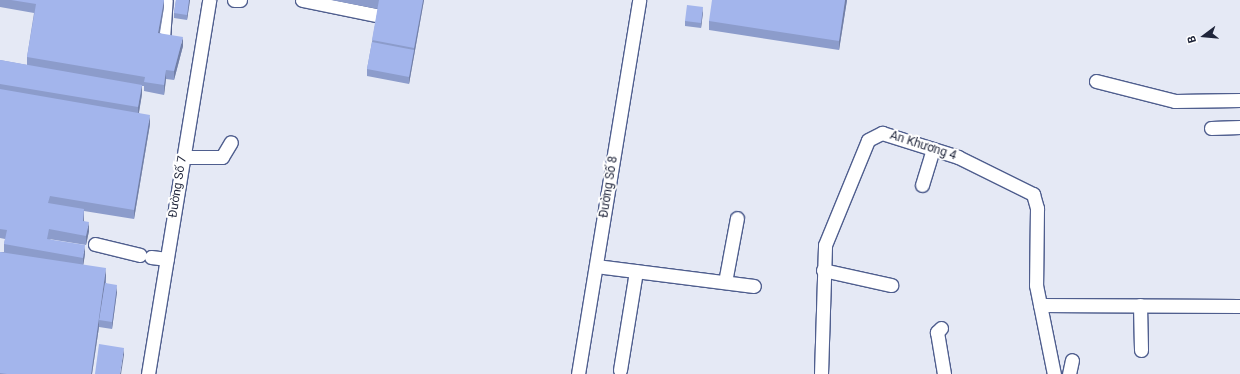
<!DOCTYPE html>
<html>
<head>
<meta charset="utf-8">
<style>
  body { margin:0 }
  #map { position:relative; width:1240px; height:374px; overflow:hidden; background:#e5e9f5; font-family:Roboto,sans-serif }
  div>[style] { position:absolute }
  .roads { filter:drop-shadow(1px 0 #4f5e8e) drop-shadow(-1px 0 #4f5e8e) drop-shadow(0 1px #4f5e8e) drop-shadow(0 -1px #4f5e8e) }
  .minor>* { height:13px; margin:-6.5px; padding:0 6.5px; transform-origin:6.5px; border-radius:6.5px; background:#fff }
  .wall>* { inset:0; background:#8c9ccb }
  .shaded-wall>* { inset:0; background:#727fa5 }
  .building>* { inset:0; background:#a3b5ec }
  span { translate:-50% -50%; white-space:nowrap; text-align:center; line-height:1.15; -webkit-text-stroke:4px #fff; paint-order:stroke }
  .street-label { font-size:12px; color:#1f253a }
  .north { position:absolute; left:1184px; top:16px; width:40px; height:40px; -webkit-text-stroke:3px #fff; paint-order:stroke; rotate:254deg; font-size:11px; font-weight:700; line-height:16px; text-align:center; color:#1f253a }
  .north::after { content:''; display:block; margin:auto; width:14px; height:18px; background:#1f253a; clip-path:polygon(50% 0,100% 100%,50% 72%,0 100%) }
</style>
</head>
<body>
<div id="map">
  <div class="roads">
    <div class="minor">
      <div style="left:234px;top:0;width:6px"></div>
      <div style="left:302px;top:0;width:76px;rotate:11.5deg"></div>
      <div style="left:163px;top:39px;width:39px;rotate:-86deg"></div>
      <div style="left:1096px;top:81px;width:81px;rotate:14.2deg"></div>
      <div style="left:1175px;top:101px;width:65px;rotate:-0.9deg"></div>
      <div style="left:1211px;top:128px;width:29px;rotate:-2deg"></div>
      <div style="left:183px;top:157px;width:39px"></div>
      <div style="left:222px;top:157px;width:17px;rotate:-59deg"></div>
      <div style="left:922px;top:185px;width:37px;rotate:-73deg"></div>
      <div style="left:95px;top:244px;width:46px;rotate:13.7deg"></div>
      <div style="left:151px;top:257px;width:16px;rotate:7deg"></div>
      <div style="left:596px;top:266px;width:159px;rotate:7.2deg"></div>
      <div style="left:823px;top:270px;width:70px;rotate:12.4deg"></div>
      <div style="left:725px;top:282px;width:65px;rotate:-79.4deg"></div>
      <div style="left:1040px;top:305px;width:200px;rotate:0.3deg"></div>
      <div style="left:1140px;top:305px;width:45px;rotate:88.7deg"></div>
      <div style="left:941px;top:328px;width:6px;rotate:135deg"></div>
      <div style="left:937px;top:332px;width:43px;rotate:80.5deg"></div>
      <div style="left:620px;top:370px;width:100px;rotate:-80.8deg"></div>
      <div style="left:148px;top:374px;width:379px;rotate:-80.7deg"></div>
      <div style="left:578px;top:374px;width:379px;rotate:-80.7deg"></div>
      <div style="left:821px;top:374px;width:129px;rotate:-88.2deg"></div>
      <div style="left:825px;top:245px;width:113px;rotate:-67.7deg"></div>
      <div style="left:868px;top:140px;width:16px;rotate:-27deg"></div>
      <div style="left:882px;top:133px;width:80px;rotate:17.5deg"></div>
      <div style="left:958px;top:157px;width:84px;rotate:26.3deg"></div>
      <div style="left:1033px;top:194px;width:15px;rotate:74deg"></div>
      <div style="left:1037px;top:208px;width:77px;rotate:90.7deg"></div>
      <div style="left:1036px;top:285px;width:91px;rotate:78.6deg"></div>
      <div style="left:1069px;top:374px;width:14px;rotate:-78deg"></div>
    </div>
  </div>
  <div class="wall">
    <div style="clip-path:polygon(0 0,164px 0,164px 7px,160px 33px,183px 46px,174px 80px,166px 79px,164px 95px,144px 91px,144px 86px,142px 86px,142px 94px,139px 113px,150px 124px,134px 219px,84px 211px,84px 221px,89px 231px,86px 245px,49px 239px,85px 254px,83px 265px,106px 277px,106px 283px,117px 292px,112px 329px,99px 327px,92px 374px,0 374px,0 252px,4px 252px,4px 244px,5px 239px,0 238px,0 60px,27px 65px,27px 57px,34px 13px,0 7px)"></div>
    <div style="clip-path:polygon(176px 0,190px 0,187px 20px,174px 18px,174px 13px)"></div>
    <div style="clip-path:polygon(331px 0,424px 0,409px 84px,367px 76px,367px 69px,378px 9px)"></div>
    <div style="clip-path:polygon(847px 0,839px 50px,709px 30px,709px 21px)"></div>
    <div style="clip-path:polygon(703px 12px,701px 28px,685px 26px,685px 21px)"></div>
  </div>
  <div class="shaded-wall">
    <div style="clip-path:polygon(164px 0,164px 7px,158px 42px,158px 33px)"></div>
    <div style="clip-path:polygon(189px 0,190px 0,187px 20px,187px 15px)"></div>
    <div style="clip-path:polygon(423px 0,424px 0,409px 84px,409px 77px)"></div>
    <div style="clip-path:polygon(845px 0,847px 0,839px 50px,839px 41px)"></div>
    <div style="clip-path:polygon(703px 7px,703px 12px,701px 28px,701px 23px)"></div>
    <div style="clip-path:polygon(183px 37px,183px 46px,174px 80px,174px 71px)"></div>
    <div style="clip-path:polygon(166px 70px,166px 79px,164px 95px,164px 85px)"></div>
    <div style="clip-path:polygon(142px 85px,142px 94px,138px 117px,138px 107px)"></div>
    <div style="clip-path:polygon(150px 115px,150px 124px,134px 219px,134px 210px)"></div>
    <div style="clip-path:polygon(84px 209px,84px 219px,83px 230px,83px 221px)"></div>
    <div style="clip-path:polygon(89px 222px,89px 231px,86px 245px,86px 236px)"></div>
    <div style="clip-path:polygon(85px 245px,85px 254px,83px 267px,83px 258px)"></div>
    <div style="clip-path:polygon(106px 268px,106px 277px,100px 320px,99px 320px,99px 327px,92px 374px,91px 374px)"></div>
    <div style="clip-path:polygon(117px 285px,117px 292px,112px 329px,112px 322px)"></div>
    <div style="clip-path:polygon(124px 348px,124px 355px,121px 374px,120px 374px)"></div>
  </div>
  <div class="building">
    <div style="clip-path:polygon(11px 0,164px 0,158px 33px,183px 37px,174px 71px,166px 70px,164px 85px,144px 82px,145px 77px,27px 57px,36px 4px)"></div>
    <div style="clip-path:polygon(176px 0,189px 0,187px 15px,174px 13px)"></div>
    <div style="clip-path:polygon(379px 0,423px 0,414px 48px,372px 40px)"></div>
    <div style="clip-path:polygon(712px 0,845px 0,839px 41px,709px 21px)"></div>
    <div style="clip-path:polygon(687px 5px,703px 7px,701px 23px,685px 21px)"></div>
    <div style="clip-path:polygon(372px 42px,414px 50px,409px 77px,367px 69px)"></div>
    <div style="clip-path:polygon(0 60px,142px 85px,138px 107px,0 84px)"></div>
    <div style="clip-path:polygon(0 89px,150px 115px,134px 210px,50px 196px,48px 203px,84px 209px,83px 221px,89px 222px,86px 236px,49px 229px,47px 239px,85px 245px,83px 258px,4px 244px,7px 230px,0 229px)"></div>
    <div style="clip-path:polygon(0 252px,106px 268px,91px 374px,7px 374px,0 373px)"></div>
    <div style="clip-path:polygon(105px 283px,117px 285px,112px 322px,99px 320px)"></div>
    <div style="clip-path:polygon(99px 344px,124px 348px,120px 374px,95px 374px)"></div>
  </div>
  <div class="street-label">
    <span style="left:923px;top:146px;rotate:18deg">An Khương 4</span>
    <span style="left:178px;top:187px;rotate:-81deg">Đường Số 7</span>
    <span style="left:609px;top:187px;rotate:-81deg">Đường Số 8</span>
  </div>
  <div class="north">B</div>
</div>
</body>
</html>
